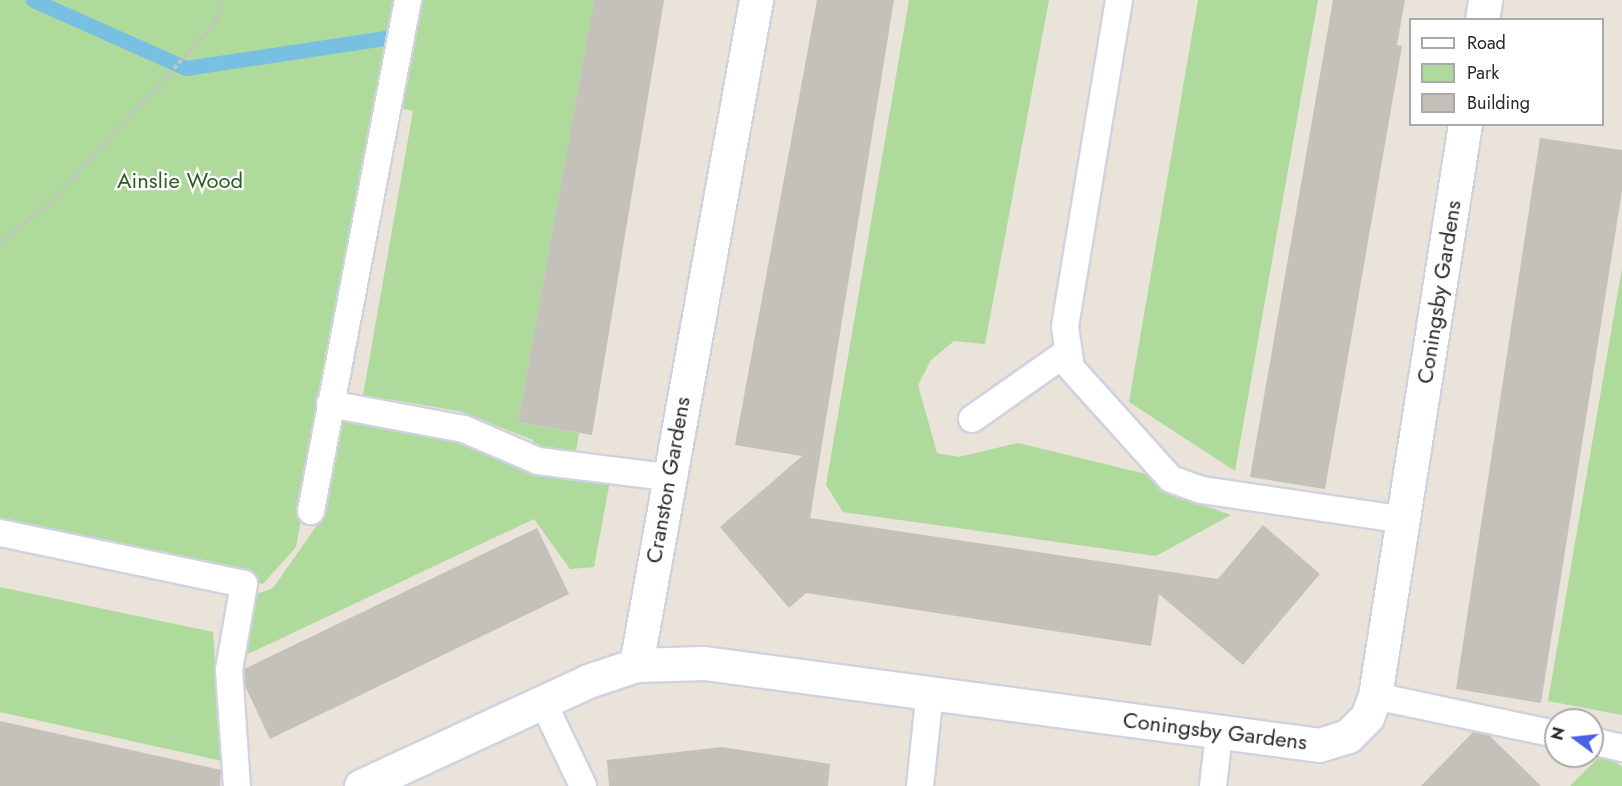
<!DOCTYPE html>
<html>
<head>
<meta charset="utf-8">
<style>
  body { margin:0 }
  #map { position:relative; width:1622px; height:786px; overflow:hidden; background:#e9e3da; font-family:Jost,sans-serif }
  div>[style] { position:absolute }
  .green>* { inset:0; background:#aeda9c }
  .stream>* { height:15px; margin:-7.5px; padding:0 7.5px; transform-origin:7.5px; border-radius:7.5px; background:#77c0e1 }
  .building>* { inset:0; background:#c4c0ba }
  .path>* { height:4px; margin-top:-2px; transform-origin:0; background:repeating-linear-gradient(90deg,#c3c3c3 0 4.5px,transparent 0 7.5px) }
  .roads { filter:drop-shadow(2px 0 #d0d2df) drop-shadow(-2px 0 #d0d2df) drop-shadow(0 2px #d0d2df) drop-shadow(0 -2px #d0d2df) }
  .lane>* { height:26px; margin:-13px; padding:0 13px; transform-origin:13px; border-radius:13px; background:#fff }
  .street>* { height:33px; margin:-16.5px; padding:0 16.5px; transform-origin:16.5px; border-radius:16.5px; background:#fff }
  span { translate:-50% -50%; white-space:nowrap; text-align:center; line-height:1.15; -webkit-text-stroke:4.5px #fff; paint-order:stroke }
  .park-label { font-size:22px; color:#2a5c20 }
  .street-label { font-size:22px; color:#282828 }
  .legend { position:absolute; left:1409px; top:18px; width:195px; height:108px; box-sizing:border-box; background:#fff; border:2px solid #a9a9a9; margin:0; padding:8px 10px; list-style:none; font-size:18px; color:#282828 }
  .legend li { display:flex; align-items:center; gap:12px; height:30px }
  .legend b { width:30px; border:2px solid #a9a9a9 }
  .north { position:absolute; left:1544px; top:708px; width:60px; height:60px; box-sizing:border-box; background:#fff; border:2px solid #a9a9a9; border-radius:50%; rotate:285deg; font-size:16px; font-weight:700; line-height:24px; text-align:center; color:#282828 }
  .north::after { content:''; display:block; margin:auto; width:21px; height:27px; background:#4a60e6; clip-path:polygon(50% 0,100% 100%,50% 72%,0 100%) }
</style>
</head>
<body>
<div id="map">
  <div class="green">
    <div style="clip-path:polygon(0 0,398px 0,296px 547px,263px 584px,0 520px)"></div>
    <div style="clip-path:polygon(421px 0,594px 0,518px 422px,579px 433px,576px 451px,533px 445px,533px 440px,459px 411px,363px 395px,413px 111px,399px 108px)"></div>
    <div style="clip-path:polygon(909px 0,1049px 0,985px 344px,954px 341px,931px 360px,918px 385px,937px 453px,958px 457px,1018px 443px,1146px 474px,1177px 496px,1231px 515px,1156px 556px,843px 512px,826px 485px)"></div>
    <div style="clip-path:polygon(1198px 0,1318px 0,1235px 471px,1129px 402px)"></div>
    <div style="clip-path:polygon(1622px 268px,1622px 715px,1548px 701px)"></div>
    <div style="clip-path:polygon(342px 417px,438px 433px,486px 447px,527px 471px,610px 481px,594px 567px,570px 569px,534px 519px,244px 656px,254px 595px,273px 588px,320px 521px)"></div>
    <div style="clip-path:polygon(0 587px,213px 632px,222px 761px,0 712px)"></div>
    <div style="clip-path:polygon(1603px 753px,1622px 767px,1622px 786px,1570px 786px)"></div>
  </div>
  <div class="stream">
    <div style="left:33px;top:0;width:167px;rotate:24deg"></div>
    <div style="left:186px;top:68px;width:207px;rotate:-8.6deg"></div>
  </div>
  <div class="building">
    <div style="clip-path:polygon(594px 0,664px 0,592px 435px,518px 422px)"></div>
    <div style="clip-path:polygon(817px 0,894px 0,810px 518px,1218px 579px,1263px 525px,1320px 574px,1243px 665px,1159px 594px,1151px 646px,806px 593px,789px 608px,720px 527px,802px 456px,735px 445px)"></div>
    <div style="clip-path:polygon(1333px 0,1405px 0,1397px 45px,1402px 46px,1325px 489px,1250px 477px)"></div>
    <div style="clip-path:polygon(1540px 138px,1622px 150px,1622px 191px,1541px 703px,1456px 689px)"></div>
    <div style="clip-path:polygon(537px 528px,569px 594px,270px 739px,245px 686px,244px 669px)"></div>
    <div style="clip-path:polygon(0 721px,221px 770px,220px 786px,0 786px)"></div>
    <div style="clip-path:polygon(1473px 732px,1489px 735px,1541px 786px,1421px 786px)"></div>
    <div style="clip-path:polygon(722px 747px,830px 764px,828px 786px,609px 786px,607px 760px)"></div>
  </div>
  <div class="path">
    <div style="left:0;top:242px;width:66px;rotate:-38.3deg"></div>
    <div style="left:52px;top:201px;width:202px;rotate:-47.4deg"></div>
    <div style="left:189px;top:52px;width:41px;rotate:-48.9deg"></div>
    <div style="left:216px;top:21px;width:22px;rotate:-77deg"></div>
  </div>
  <div class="roads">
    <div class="lane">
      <div style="left:1119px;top:0;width:331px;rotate:99.4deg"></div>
      <div style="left:1065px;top:327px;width:41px;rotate:81.7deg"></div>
      <div style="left:1071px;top:368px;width:149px;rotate:48deg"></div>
      <div style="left:1171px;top:479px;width:33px;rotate:20deg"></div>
      <div style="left:1202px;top:490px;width:204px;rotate:8.4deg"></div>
      <div style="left:330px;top:404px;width:136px;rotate:10.6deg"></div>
      <div style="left:464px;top:429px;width:81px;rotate:23.4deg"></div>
      <div style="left:538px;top:461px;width:130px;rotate:7.1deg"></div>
      <div style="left:972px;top:419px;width:115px;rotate:-35.1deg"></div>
      <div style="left:311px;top:511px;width:520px;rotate:-79.25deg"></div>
      <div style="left:0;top:533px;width:249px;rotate:11.8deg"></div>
      <div style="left:244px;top:584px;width:87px;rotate:99.9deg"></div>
      <div style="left:229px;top:670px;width:116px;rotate:86.1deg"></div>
      <div style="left:1375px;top:696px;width:185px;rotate:11.9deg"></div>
      <div style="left:543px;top:702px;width:93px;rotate:64.5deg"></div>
      <div style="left:1592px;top:741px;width:31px;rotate:13deg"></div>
      <div style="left:920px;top:786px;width:96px;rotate:-84deg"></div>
      <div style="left:1213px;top:786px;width:52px;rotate:-83.4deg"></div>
    </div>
    <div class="street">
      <div style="left:1482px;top:20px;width:20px;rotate:-81deg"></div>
      <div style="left:636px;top:665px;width:676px;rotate:-79.77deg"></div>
      <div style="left:361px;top:786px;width:250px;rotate:-24.8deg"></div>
      <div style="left:588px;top:681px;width:51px;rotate:-18.4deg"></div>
      <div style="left:636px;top:665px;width:68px;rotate:-1.7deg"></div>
      <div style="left:704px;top:663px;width:620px;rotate:7.59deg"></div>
      <div style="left:1319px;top:745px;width:30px;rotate:-17deg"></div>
      <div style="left:1348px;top:736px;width:27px;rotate:-45deg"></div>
      <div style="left:1367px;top:717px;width:22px;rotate:-69deg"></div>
      <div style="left:1375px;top:696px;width:579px;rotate:-81.06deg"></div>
    </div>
  </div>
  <div class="park-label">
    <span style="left:180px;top:181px">Ainslie Wood</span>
  </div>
  <div class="street-label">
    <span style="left:1439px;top:292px;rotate:-81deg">Coningsby Gardens</span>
    <span style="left:668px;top:480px;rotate:-80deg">Cranston Gardens</span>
    <span style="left:1215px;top:731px;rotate:7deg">Coningsby Gardens</span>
  </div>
  <ul class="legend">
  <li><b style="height:8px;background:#fff"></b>Road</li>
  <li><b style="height:16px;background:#aeda9c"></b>Park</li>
  <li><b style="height:16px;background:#c4c0ba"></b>Building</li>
  </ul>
  <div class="north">N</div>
</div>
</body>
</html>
